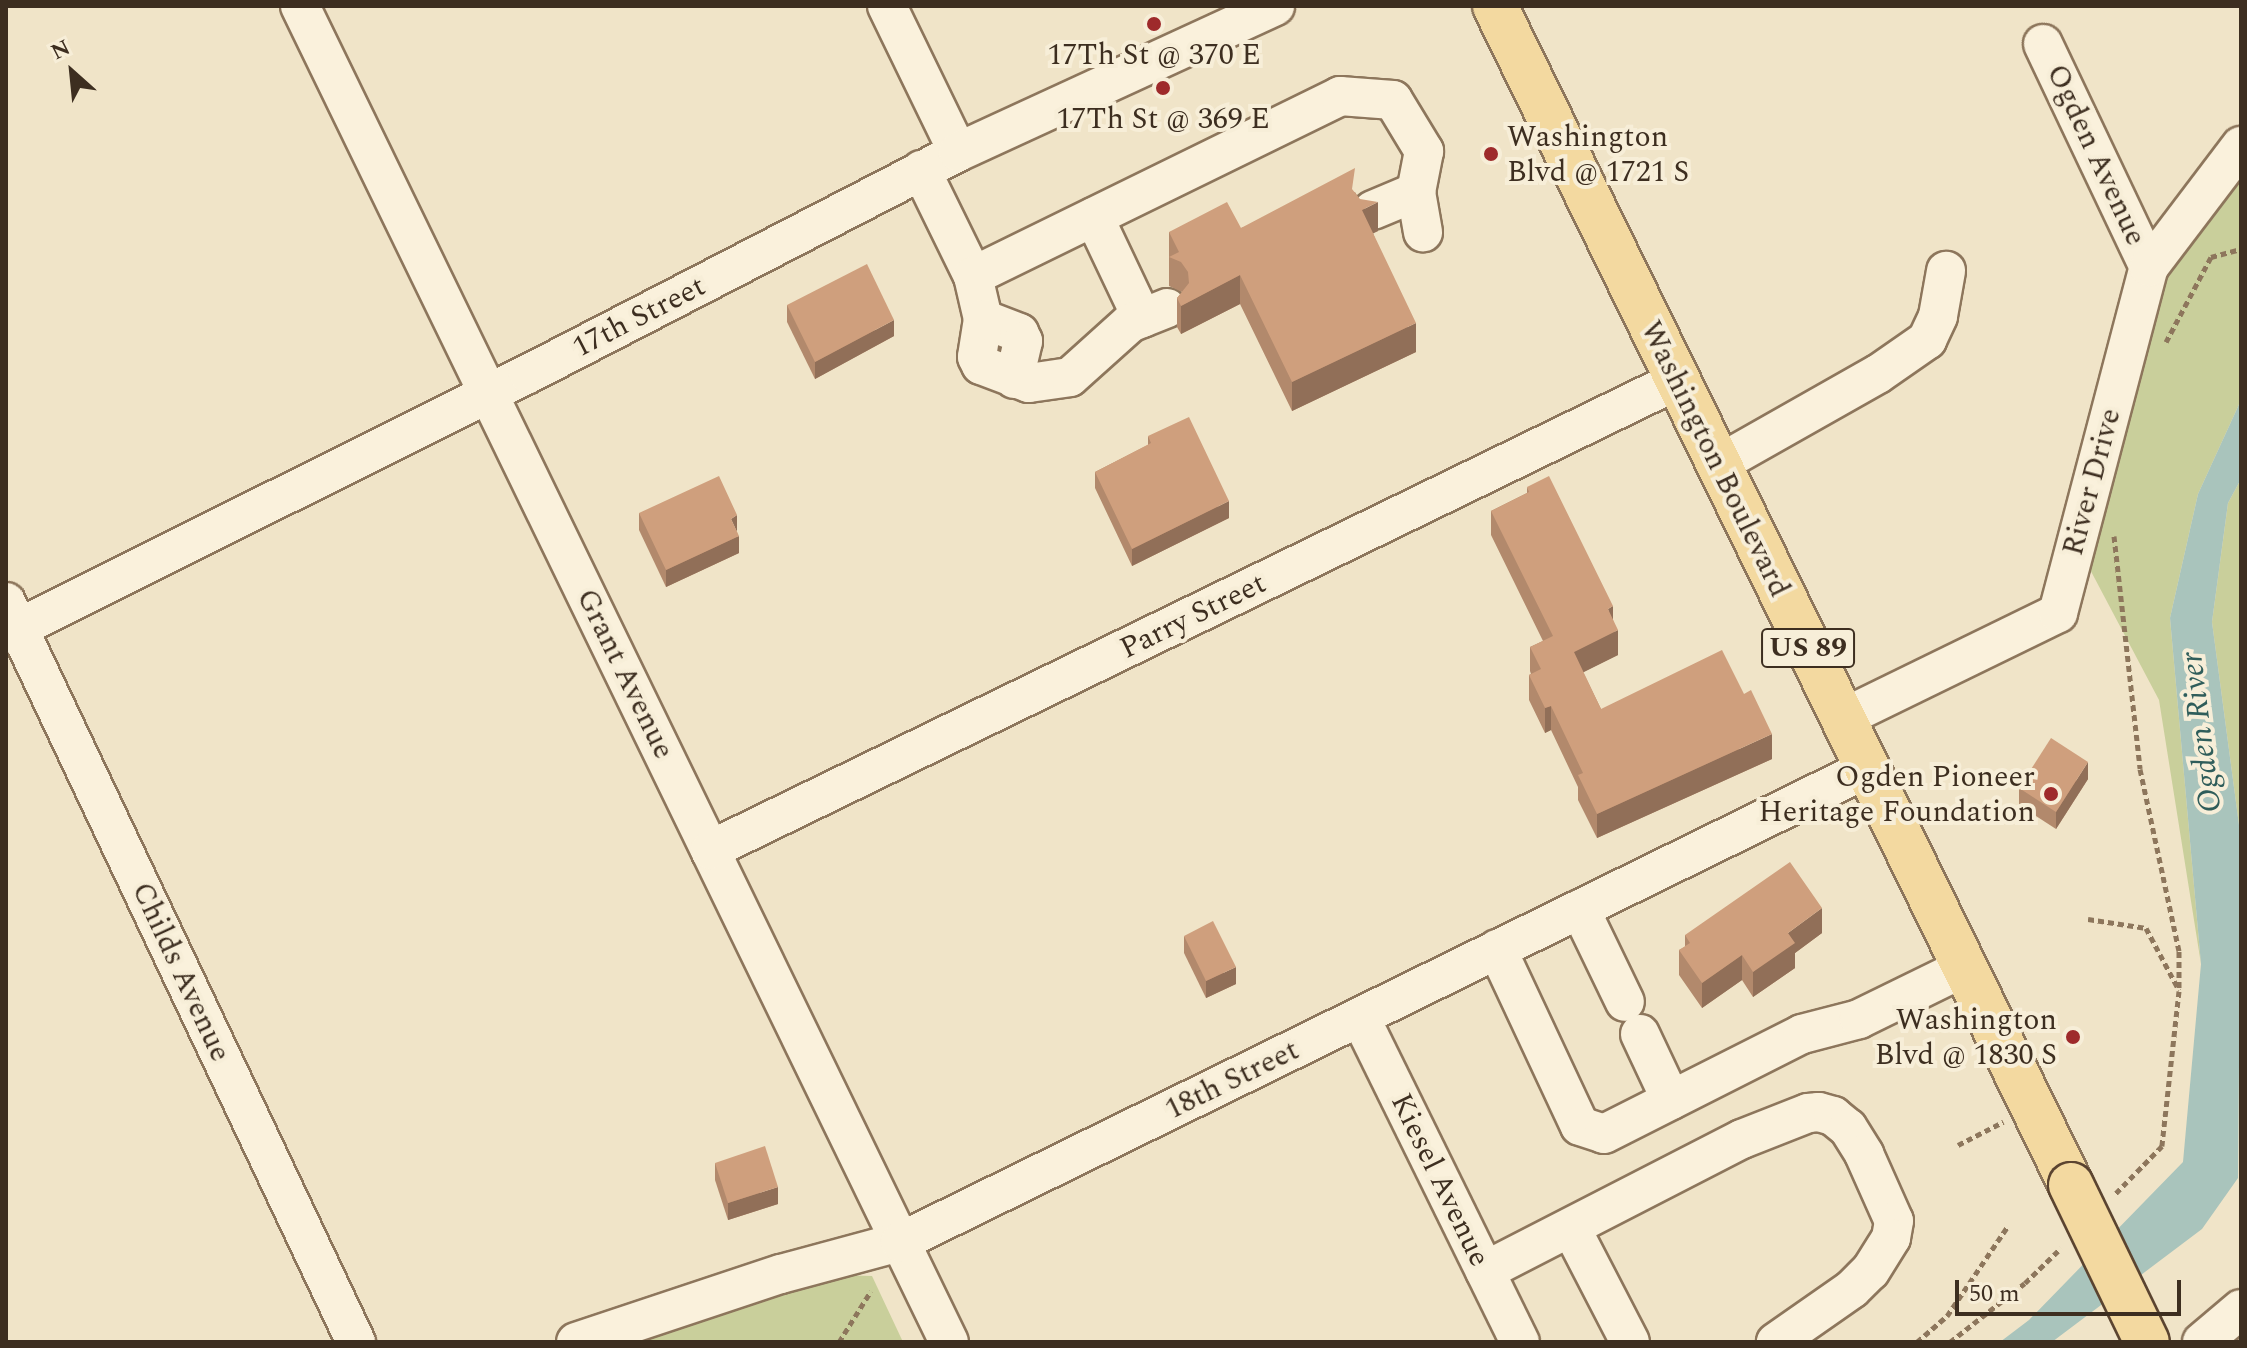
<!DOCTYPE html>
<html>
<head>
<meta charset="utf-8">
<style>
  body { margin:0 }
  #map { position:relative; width:2247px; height:1348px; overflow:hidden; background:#f0e4c8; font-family:Spectral,serif }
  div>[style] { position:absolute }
  .green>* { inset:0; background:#c9cf9b }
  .water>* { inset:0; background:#a9c4bc }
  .path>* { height:5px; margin-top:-2.5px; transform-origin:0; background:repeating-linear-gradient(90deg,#8d765c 0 6px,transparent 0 10px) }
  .roads { filter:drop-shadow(2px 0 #8d765c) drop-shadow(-2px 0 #8d765c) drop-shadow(0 2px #8d765c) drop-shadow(0 -2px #8d765c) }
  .minor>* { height:38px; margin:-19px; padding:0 19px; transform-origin:19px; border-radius:19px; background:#faf1dc }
  .major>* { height:44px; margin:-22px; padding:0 22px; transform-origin:22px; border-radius:22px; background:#f3d9a0 }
  .bridges { filter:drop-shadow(2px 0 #5b4430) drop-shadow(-2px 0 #5b4430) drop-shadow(0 2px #5b4430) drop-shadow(0 -2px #5b4430) }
  .major-bridge>* { height:44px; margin:-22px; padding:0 22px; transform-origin:22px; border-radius:22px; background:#f3d9a0 }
  .wall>* { inset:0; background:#b2896c }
  .shaded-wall>* { inset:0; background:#916f58 }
  .building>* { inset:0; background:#cf9f7d }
  .dots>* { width:22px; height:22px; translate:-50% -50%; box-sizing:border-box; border:4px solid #f7eed8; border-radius:50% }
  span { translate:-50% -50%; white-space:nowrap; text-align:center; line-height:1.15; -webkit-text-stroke:8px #f7eed8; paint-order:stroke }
  .shield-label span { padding:2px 6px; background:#f7eed8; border:2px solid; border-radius:6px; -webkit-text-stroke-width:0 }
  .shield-label { font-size:28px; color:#3d2e20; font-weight:700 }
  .poi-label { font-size:30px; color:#3d2e20 }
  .left { translate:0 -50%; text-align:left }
  .right { translate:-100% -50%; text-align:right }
  .street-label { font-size:30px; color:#3d2e20 }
  .water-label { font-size:32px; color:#2f5d5a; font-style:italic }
  .frame { position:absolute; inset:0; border:8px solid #3d2e20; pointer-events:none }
  .north { position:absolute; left:32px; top:32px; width:80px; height:80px; -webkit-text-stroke:6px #f7eed8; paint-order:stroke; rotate:333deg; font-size:22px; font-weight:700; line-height:32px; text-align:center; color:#3d2e20 }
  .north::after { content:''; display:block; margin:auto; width:28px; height:36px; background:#3d2e20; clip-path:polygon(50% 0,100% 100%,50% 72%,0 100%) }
  .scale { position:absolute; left:1955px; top:1280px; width:226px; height:36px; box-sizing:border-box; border:4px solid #3d2e20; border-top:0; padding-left:10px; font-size:24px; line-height:28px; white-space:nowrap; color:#3d2e20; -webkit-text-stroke:6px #f7eed8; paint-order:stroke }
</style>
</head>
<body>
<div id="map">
  <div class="green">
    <div style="clip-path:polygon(2241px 172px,2241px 400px,2198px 494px,2170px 618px,2201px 964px,2159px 700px,2085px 560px,2160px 284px)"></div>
    <div style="clip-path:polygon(2241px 479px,2241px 840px,2212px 622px,2228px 503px)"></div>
    <div style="clip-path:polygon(834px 1275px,872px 1276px,903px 1342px,640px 1342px)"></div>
  </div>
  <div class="water">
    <div style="clip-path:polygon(2241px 400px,2241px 479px,2228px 503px,2212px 622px,2241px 840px,2238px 1178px,2202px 1229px,2052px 1342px,2000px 1342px,2029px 1320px,2183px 1162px,2201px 964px,2170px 618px,2198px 494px)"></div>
  </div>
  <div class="path">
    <div style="left:2166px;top:342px;width:96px;rotate:-62.1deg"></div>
    <div style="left:2211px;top:257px;width:31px;rotate:-15deg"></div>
    <div style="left:2114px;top:536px;width:234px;rotate:83.6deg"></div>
    <div style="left:2140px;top:769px;width:186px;rotate:77.9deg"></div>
    <div style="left:2179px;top:951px;width:40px;rotate:90deg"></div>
    <div style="left:2179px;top:991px;width:156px;rotate:96.3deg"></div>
    <div style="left:2162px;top:1146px;width:66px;rotate:134.4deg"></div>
    <div style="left:2088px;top:919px;width:59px;rotate:8.8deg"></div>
    <div style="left:2146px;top:928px;width:70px;rotate:62deg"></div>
    <div style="left:1958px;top:1145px;width:51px;rotate:-27.1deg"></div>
    <div style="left:839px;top:1342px;width:60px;rotate:-57.9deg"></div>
    <div style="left:1917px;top:1342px;width:40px;rotate:-41deg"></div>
    <div style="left:1947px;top:1316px;width:109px;rotate:-55.9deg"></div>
    <div style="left:1950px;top:1342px;width:95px;rotate:-38.2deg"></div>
    <div style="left:2025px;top:1283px;width:50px;rotate:-44.2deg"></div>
  </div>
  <div class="roads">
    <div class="minor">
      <div style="left:300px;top:6px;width:1485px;rotate:64.09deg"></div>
      <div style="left:887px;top:6px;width:162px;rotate:64.1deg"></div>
      <div style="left:2043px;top:44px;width:247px;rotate:64.6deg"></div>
      <div style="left:921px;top:170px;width:118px;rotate:63.9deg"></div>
      <div style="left:973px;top:276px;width:409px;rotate:-26.1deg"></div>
      <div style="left:1340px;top:96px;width:53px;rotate:4.3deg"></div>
      <div style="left:1393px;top:100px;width:60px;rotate:58.7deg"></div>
      <div style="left:1424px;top:151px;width:42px;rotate:101deg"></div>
      <div style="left:1416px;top:192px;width:41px;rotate:80.1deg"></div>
      <div style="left:1373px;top:210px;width:47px;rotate:-22.7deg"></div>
      <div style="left:1094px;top:217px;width:112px;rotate:64.6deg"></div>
      <div style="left:973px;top:276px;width:44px;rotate:76.9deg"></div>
      <div style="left:983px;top:319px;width:38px;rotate:99deg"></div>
      <div style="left:977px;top:357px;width:9px;rotate:63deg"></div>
      <div style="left:981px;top:365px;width:51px;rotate:20.6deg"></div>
      <div style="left:1029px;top:383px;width:41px;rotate:-8.3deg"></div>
      <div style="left:1070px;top:377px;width:81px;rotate:-42deg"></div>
      <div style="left:1130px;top:323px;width:40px;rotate:-22deg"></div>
      <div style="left:983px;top:319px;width:39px;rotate:21deg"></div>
      <div style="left:1019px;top:333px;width:9px;rotate:63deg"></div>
      <div style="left:1023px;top:341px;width:39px;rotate:103deg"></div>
      <div style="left:1717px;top:465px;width:185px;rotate:-29.5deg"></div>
      <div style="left:1878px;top:374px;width:60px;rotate:-34.8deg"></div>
      <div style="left:1927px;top:340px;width:26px;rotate:-65deg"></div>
      <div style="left:1938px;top:316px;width:46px;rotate:-79.9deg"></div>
      <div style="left:6px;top:602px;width:819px;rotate:64.69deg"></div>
      <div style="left:6px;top:634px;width:583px;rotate:-26.48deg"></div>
      <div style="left:528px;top:374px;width:484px;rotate:-27.3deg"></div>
      <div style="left:958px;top:152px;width:349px;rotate:-24.7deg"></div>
      <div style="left:1843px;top:718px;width:239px;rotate:-26deg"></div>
      <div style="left:2058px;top:613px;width:358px;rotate:-75.3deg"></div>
      <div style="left:2149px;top:267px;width:152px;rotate:-52.8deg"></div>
      <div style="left:710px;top:850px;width:1074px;rotate:-25.9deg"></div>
      <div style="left:1580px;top:909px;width:103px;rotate:64.2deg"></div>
      <div style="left:1497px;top:949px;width:195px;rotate:64.9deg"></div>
      <div style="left:1580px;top:1126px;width:25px;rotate:18deg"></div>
      <div style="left:1604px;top:1134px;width:222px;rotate:-26.8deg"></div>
      <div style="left:1802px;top:1034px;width:59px;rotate:-14.7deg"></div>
      <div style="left:1859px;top:1019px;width:118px;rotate:-26.1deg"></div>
      <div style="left:1360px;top:1017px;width:362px;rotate:63.8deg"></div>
      <div style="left:1640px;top:1034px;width:73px;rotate:64.8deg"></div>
      <div style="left:1571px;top:1228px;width:128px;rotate:62.6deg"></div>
      <div style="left:1485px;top:1271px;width:289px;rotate:-27.2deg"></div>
      <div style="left:1742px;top:1139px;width:71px;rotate:-21.5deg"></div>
      <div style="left:1808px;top:1113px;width:11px;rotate:-5deg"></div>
      <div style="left:1819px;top:1112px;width:15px;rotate:16deg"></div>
      <div style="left:1833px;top:1116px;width:19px;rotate:39deg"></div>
      <div style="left:1848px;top:1128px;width:31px;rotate:58deg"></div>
      <div style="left:1864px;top:1154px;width:73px;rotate:65.9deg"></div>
      <div style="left:1894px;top:1221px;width:17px;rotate:100deg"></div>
      <div style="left:1891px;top:1238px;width:39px;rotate:122deg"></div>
      <div style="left:1870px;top:1271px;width:25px;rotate:135deg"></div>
      <div style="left:1852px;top:1289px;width:93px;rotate:145.1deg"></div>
      <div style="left:576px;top:1342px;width:216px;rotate:-18.4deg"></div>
      <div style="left:781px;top:1274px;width:123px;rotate:-15.1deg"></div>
      <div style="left:900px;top:1242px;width:1078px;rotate:-26.09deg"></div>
      <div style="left:2202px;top:1342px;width:51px;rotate:-40.2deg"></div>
    </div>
    <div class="major">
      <div style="left:1495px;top:6px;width:1312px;rotate:63.96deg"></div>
    </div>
  </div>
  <div class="bridges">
    <div class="major-bridge">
      <div style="left:2071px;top:1185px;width:174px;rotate:64.2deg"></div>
    </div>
  </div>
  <div class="wall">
    <div style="clip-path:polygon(1355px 192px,1378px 231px,1373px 233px,1416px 352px,1292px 411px,1240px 304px,1181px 334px,1177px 327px,1177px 298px,1182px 292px,1169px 286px,1169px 232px,1241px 228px)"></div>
    <div style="clip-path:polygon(787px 305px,894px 336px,815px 379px,787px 322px)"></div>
    <div style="clip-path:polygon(1148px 436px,1229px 518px,1132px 566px,1095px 488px,1095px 472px,1148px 445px)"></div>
    <div style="clip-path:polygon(1527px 487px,1613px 620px,1618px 655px,1583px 672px,1601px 709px,1772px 759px,1597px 838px,1578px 800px,1578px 787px,1551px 730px,1545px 733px,1529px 700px,1529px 675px,1531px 674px,1530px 671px,1530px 647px,1543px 641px,1491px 535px,1491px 511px,1527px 493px)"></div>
    <div style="clip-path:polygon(639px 513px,737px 532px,739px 553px,666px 587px,639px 530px)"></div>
    <div style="clip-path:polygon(2088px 779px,2056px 829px,2019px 805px,2019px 788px)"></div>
    <div style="clip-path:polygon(1822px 933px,1795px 953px,1795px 968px,1753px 997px,1742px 980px,1702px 1008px,1679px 975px,1679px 950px,1685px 947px,1685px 935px)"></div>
    <div style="clip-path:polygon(1184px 936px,1236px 984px,1206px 998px,1184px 953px)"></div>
    <div style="clip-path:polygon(715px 1163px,778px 1204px,728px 1220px,715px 1180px)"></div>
  </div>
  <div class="shaded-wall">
    <div style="clip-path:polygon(1378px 202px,1378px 231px,1362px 239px,1362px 210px)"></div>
    <div style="clip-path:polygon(1240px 275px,1240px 304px,1181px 334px,1181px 306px)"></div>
    <div style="clip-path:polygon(894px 320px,894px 336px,815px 379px,815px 362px)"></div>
    <div style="clip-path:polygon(1416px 323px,1416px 352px,1292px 411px,1292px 382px)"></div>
    <div style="clip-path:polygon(1229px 501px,1229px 518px,1132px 566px,1132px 549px)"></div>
    <div style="clip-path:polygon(737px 515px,737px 532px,731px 519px)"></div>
    <div style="clip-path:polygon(739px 536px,739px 553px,666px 587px,666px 570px)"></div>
    <div style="clip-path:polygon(1613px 606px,1613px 630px,1608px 609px)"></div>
    <div style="clip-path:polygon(1618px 630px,1618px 655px,1574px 677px,1574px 652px)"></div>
    <div style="clip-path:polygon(1551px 706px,1551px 730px,1545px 733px,1545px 708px)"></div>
    <div style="clip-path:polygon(1772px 734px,1772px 759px,1597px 838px,1597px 814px)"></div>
    <div style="clip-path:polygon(2088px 762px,2088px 779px,2056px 829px,2056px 812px)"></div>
    <div style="clip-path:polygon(1822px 908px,1822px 933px,1795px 953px,1795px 968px,1753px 997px,1753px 972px,1788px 933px)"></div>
    <div style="clip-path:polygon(1742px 955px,1742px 980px,1702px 1008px,1702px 983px)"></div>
    <div style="clip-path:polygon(1236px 967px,1236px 984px,1206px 998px,1206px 981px)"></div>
    <div style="clip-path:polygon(778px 1187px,778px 1204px,728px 1220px,728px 1203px)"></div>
  </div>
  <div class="building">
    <div style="clip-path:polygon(1355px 168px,1352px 189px,1360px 199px,1378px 202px,1362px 210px,1416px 323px,1292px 382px,1240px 275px,1181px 306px,1177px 298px,1189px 283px,1188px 272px,1181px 262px,1169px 257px,1179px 252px,1169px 232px,1227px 202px,1241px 228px)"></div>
    <div style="clip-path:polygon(867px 264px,894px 320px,815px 362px,787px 305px)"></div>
    <div style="clip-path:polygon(1189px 417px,1229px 501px,1132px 549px,1095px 472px,1151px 443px,1148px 436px)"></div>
    <div style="clip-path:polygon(719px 476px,737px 515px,731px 519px,739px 536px,666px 570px,639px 513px)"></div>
    <div style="clip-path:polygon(1549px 476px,1613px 606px,1608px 609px,1618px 630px,1574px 652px,1601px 709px,1722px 650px,1744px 694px,1751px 690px,1772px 734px,1597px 814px,1578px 775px,1583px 773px,1551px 706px,1545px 708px,1529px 675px,1541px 669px,1530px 647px,1553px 636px,1491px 511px,1529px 492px,1527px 487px)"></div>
    <div style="clip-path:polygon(2051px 738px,2088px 762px,2056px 812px,2019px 788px)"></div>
    <div style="clip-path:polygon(1790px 862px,1822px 908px,1788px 933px,1795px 943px,1753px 972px,1742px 955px,1702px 983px,1679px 950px,1690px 943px,1685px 935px)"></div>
    <div style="clip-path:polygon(1213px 921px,1236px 967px,1206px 981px,1184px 936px)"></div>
    <div style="clip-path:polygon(765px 1146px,778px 1187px,728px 1203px,715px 1163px)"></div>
  </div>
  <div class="dots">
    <div style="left:1154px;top:24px;background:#9e2a2b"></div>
    <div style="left:1163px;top:88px;background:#9e2a2b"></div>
    <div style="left:1491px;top:154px;background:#9e2a2b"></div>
    <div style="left:2051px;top:794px;background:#9e2a2b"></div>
    <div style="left:2073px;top:1037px;background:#9e2a2b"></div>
  </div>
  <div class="shield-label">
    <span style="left:1808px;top:648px">US 89</span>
  </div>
  <div class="poi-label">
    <span style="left:1154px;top:55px">17Th St @ 370 E</span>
    <span style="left:1163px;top:119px">17Th St @ 369 E</span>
    <span class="left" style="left:1507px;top:154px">Washington<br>Blvd @ 1721 S</span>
    <span class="right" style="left:2035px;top:794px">Ogden Pioneer<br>Heritage Foundation</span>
    <span class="right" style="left:2057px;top:1037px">Washington<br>Blvd @ 1830 S</span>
  </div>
  <div class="street-label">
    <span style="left:2096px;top:155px;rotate:65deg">Ogden Avenue</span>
    <span style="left:639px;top:317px;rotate:-27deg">17th Street</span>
    <span style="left:1715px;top:459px;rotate:64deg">Washington Boulevard</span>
    <span style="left:2092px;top:482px;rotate:-75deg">River Drive</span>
    <span style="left:1193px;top:616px;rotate:-26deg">Parry Street</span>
    <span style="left:625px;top:674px;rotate:64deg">Grant Avenue</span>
    <span style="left:181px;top:972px;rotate:65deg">Childs Avenue</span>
    <span style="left:1232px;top:1080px;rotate:-26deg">18th Street</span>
    <span style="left:1440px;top:1180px;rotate:64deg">Kiesel Avenue</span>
  </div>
  <div class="water-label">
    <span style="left:2202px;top:732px;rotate:-97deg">Ogden River</span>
  </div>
  <div class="frame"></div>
  <div class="north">N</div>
  <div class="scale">50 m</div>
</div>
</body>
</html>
